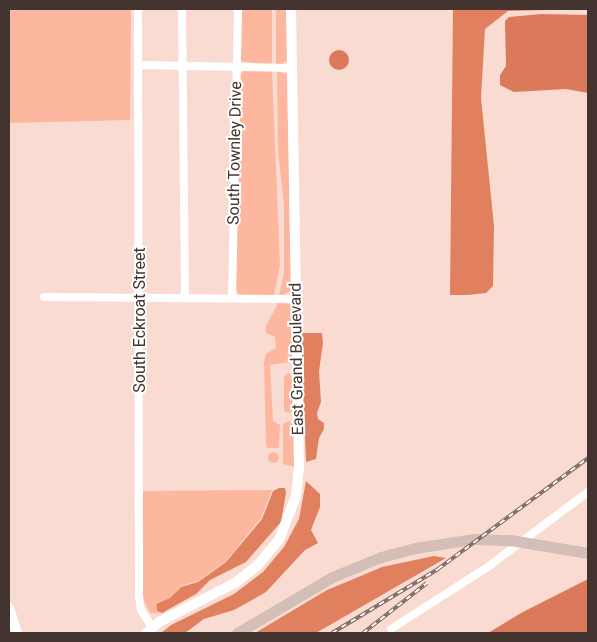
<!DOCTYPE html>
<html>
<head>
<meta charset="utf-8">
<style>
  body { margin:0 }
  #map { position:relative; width:597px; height:642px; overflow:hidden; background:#fadbd1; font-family:Roboto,sans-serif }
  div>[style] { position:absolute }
  .green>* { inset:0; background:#feb79f }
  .round { border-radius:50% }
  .forest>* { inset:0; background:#e0805f }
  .water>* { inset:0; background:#da7a5a }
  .minor>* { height:8px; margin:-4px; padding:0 4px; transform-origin:4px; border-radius:4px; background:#fff }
  .tertiary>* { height:10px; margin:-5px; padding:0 5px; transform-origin:5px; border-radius:5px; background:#fff }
  .secondary>* { height:11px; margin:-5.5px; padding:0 5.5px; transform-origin:5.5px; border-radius:5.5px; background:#d4bfb8 }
  .rail>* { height:4px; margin-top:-2px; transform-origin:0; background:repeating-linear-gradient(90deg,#fff 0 5.5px,#7d6962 0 11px); box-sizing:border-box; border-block:1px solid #7d6962 }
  span { translate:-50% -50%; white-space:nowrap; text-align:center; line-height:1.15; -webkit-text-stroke:4px #fff; paint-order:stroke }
  .street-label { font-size:16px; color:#43342f }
  .frame { position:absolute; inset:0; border:10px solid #43342f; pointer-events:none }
</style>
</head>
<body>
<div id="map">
  <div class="green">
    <div style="clip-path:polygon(9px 9px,131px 9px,130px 120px,9px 123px)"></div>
    <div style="clip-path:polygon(240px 9px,272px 9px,272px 65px,240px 61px)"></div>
    <div style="clip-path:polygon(276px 9px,287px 9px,288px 60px,281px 65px,276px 65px)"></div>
    <div style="clip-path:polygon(244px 71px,272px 71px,280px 265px,274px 295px,239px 295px,235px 286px,239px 75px)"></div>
    <div style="clip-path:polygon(277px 71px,287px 74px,291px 291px,279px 296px,284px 272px,284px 205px,278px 151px)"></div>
    <div style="clip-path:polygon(279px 301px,292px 305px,292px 362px,270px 365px,273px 421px,280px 425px,279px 448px,267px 448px,266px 444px,264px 362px,266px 354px,276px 348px,275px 337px,266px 333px,266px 326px)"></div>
    <div style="clip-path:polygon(288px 373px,293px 375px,294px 409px,289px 413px,284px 411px,284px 377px)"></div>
    <div style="clip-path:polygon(289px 421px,294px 426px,295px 467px,283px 464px,283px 424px)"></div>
    <div class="round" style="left:267.5px;top:451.5px;width:11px;height:11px"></div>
    <div style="clip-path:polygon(272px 490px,261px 518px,226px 561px,198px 581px,181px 586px,170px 598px,155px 604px,157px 612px,162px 614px,150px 613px,143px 599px,143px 491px)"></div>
  </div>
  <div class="forest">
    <div style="clip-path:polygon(453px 9px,588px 9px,508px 11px,485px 29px,481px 98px,494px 226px,493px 286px,486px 293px,468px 295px,450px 295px)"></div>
    <div style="clip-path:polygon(301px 333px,322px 333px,323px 343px,319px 371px,321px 402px,317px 413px,318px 419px,324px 423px,324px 429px,319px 438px,316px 459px,306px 462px)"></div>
    <div style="clip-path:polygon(306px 481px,320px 494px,320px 507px,311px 530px,318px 543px,305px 550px,266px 592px,234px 610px,204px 619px,185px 633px,161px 633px,171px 625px,234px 594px,263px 572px,284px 547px,299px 519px)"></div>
    <div style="clip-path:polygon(279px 488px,285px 488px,286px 493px,281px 522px,246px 562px,210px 580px,196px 594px,162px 613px,157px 611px,156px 604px,170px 598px,181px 587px,198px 582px,226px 562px,262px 519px,273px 491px)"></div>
    <div style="clip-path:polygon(434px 556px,446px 558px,316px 633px,255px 633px,327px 590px,356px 578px,382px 567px)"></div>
  </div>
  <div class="water">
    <div style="clip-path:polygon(541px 14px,588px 15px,588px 93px,566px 89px,514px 92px,500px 85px,500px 75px,506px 66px,505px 21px,509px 17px)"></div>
    <div class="round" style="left:329px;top:50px;width:20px;height:20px"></div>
    <div style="clip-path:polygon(588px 579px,588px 633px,488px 633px,521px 613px)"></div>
  </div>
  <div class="minor">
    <div style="left:138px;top:9px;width:587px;rotate:89.9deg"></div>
    <div style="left:139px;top:596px;width:14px;rotate:82deg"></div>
    <div style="left:141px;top:610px;width:20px;rotate:57deg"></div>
    <div style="left:182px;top:9px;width:288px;rotate:89.4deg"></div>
    <div style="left:139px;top:65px;width:153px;rotate:1.1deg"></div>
    <div style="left:44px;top:297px;width:252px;rotate:0.5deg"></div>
    <div style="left:232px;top:298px;width:289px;rotate:-88.8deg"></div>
    <div style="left:391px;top:629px;width:117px;rotate:-32.7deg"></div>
    <div style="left:489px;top:566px;width:124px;rotate:-36.8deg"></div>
  </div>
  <div class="tertiary">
    <div style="left:9px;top:608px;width:26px;rotate:72deg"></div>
    <div style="left:146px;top:633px;width:17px;rotate:-40deg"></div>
    <div style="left:159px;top:622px;width:85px;rotate:-27.2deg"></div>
    <div style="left:235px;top:583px;width:28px;rotate:-38deg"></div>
    <div style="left:257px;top:566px;width:34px;rotate:-50deg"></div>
    <div style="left:279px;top:540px;width:47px;rotate:-68.9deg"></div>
    <div style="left:296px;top:496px;width:28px;rotate:-84deg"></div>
    <div style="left:299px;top:468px;width:459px;rotate:-91deg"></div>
  </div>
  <div class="secondary">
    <div style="left:237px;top:633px;width:110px;rotate:-30.5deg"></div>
    <div style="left:332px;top:577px;width:53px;rotate:-22.2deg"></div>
    <div style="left:381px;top:557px;width:35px;rotate:-15deg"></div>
    <div style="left:415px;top:548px;width:60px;rotate:-8.7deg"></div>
    <div style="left:474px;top:539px;width:36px;rotate:2deg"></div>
    <div style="left:510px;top:540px;width:79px;rotate:9.5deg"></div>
  </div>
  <div class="rail">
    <div style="left:332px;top:633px;width:124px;rotate:-31.1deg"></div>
    <div style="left:438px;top:569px;width:187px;rotate:-36.5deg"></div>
    <div style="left:363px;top:633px;width:81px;rotate:-38deg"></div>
  </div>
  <div class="street-label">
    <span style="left:235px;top:153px;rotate:-89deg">South Townley Drive</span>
    <span style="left:140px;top:320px;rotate:-90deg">South Eckroat Street</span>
    <span style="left:297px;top:359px;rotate:-91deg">East Grand Boulevard</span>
  </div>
  <div class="frame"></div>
</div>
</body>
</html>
